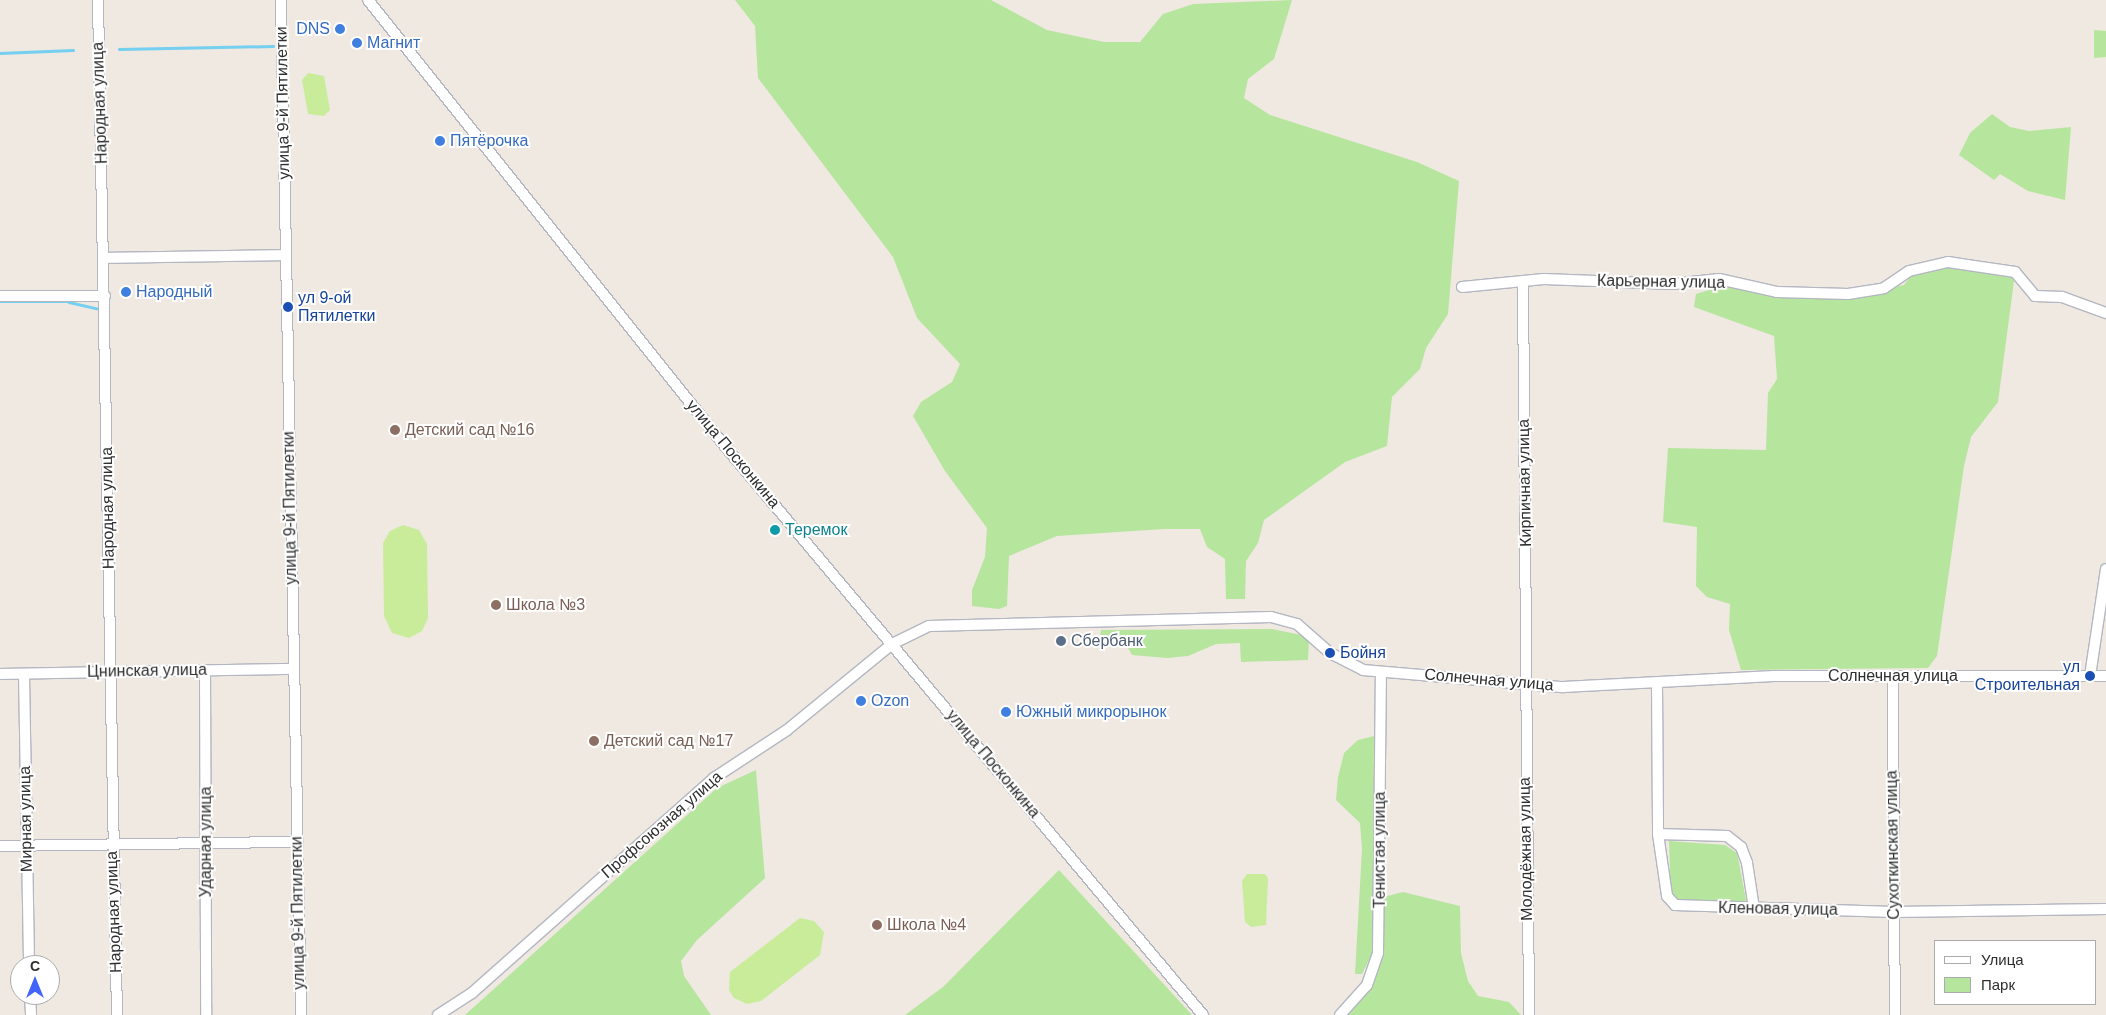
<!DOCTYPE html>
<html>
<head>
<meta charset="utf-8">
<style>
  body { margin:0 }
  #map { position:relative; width:2106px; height:1015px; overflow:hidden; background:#efe9e1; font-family:Helvetica,sans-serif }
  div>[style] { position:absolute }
  .green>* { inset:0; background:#b6e59e }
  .pitch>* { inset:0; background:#c9ec9a }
  .stream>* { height:2.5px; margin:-1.25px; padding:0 1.25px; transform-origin:1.25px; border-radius:1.25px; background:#75cff0 }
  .roads { filter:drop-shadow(1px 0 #b4b7c1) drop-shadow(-1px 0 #b4b7c1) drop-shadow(0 1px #b4b7c1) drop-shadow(0 -1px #b4b7c1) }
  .minor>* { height:10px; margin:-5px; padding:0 5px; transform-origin:5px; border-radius:5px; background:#fff }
  .dots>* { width:14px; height:14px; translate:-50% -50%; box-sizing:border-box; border:2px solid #fff; border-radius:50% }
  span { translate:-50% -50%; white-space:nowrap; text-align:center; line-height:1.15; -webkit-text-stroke:4px #fff; paint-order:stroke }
  .shop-label { font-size:16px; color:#366cbe }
  .right { translate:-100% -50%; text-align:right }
  .left { translate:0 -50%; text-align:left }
  .street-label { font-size:16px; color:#2e2e2e }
  .transit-label { font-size:16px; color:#164399 }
  .education-label { font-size:16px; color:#785e54 }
  .culture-label { font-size:16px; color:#0d838f }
  .service-label { font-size:16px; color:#4e5e75 }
  .legend { position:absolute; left:1934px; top:940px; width:162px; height:65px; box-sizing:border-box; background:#fff; border:1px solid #ababab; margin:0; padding:6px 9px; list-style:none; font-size:15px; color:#2e2e2e }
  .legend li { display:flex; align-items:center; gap:10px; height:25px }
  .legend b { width:25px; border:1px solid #ababab }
  .north { position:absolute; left:10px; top:955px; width:50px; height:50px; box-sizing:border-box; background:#fff; border:1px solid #ababab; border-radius:50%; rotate:0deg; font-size:14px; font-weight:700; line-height:20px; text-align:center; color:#2e2e2e }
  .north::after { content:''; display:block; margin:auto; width:18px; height:22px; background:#4264fb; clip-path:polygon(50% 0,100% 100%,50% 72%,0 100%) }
</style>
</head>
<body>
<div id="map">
  <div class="green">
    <div style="clip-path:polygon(735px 0,991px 0,1047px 30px,1104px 42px,1140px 42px,1163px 14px,1193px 4px,1292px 0,1274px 59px,1248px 79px,1244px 98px,1270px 115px,1417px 162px,1459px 181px,1448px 314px,1426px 348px,1420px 369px,1392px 397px,1387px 446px,1345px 462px,1264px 520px,1258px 543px,1246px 561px,1245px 599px,1226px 599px,1225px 559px,1207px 547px,1200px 529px,1164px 529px,1057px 536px,1009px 556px,1007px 606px,999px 609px,972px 606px,972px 590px,985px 557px,987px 528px,945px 471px,913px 416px,921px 402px,952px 382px,960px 364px,917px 318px,893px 257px,758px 78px,755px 26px)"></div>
    <div style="clip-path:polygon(2094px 30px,2106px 31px,2106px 57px,2094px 58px)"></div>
    <div style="clip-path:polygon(1992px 114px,2010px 127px,2029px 131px,2071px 127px,2065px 200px,2028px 191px,2000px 174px,1994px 180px,1959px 155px,1970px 133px)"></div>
    <div style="clip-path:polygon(1937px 265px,2009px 274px,2014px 281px,1998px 402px,1971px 437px,1964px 466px,1937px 656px,1928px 668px,1741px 670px,1729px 630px,1730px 604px,1707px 597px,1696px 586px,1697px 527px,1663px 522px,1668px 448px,1766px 450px,1768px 393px,1777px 379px,1774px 336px,1694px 307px,1696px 294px,1723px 286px,1827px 299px,1904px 285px,1915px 271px)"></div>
    <div style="clip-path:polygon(1272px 629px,1301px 635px,1309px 641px,1308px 660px,1241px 662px,1240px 643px,1216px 644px,1188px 656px,1167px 658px,1132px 655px,1127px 646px,1117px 646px,1116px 637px,1105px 637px,1102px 649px,1099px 645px,1101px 630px)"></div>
    <div style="clip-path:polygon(1374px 736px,1373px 952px,1362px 974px,1355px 974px,1362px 849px,1360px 823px,1336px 800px,1338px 777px,1344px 753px,1358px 740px)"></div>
    <div style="clip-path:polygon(756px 770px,765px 878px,697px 940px,681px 961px,684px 976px,711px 1015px,465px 1015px,717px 788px)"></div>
    <div style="clip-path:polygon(1669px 841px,1725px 845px,1737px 853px,1746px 900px,1741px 904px,1677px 902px,1671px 897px)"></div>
    <div style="clip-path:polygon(1059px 870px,1192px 1015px,905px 1015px,943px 987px)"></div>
    <div style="clip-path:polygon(1403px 892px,1460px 906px,1461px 953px,1468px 981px,1478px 996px,1509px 1002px,1521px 1015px,1340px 1015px,1371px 976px,1380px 898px)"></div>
  </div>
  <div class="pitch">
    <div style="clip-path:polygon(308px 73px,324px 76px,330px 110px,324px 116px,308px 114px,302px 80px)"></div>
    <div style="clip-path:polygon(403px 525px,419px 530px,427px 544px,428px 618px,422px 631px,409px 638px,392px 633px,384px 616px,383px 543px,390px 531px)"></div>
    <div style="clip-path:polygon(1247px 874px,1265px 874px,1268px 878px,1266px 925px,1251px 927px,1245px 922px,1242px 881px)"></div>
    <div style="clip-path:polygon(800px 918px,814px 921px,824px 932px,820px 955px,761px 1001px,747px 1004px,734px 998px,729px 990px,730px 972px)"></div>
  </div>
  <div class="stream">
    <div style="left:119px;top:49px;width:154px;rotate:-1.1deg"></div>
    <div style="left:0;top:53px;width:73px;rotate:-2.4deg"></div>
    <div style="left:0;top:302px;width:69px"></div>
    <div style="left:69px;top:302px;width:28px;rotate:13deg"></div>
  </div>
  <div class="roads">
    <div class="minor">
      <div style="left:98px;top:0;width:1015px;rotate:88.93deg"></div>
      <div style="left:281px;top:0;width:1015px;rotate:88.87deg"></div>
      <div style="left:368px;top:0;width:570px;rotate:51.34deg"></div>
      <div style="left:724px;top:445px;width:745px;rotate:49.96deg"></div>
      <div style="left:104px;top:258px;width:182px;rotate:-0.9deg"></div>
      <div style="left:1523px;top:282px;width:733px;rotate:89.53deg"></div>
      <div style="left:1462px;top:287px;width:82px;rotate:-5.6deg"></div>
      <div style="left:1544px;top:279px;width:129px;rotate:2.2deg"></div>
      <div style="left:1673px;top:284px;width:46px;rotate:-6.2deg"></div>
      <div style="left:1719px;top:279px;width:59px;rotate:12.6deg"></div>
      <div style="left:1777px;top:292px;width:71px;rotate:1.6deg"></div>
      <div style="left:1848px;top:294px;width:36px;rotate:-9deg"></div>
      <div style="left:1884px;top:288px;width:30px;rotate:-34deg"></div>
      <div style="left:1909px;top:271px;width:40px;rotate:-13deg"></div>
      <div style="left:1948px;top:262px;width:68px;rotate:8.5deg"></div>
      <div style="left:2015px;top:272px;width:31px;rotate:50deg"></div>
      <div style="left:2035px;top:296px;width:27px;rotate:2deg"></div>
      <div style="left:2062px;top:297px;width:47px;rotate:20deg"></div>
      <div style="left:0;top:296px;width:105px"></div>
      <div style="left:205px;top:670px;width:345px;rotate:89.8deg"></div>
      <div style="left:0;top:674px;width:293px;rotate:-1deg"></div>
      <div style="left:24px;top:674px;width:291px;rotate:89deg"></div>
      <div style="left:1893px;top:676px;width:339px;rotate:89.7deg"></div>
      <div style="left:2090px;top:676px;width:108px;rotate:-81.5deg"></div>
      <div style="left:1657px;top:684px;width:150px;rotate:89.6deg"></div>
      <div style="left:1658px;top:834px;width:63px;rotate:81.7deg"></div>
      <div style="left:1667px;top:896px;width:12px;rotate:48deg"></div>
      <div style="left:1675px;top:905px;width:219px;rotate:1.8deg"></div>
      <div style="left:1894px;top:912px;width:212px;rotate:-0.8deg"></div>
      <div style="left:1658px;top:834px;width:69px;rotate:1.7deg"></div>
      <div style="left:1727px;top:836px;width:18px;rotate:38deg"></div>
      <div style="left:1741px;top:847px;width:17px;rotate:69deg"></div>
      <div style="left:1747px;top:863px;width:46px;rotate:81.2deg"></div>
      <div style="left:0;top:846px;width:297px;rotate:-0.8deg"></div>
      <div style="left:30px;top:995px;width:20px;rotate:87deg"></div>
      <div style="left:438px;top:1015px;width:40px;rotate:-32.9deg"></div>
      <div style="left:472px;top:993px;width:324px;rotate:-41.6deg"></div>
      <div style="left:714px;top:778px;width:87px;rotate:-33.3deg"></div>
      <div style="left:787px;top:730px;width:136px;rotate:-39.3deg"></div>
      <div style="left:892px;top:644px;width:41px;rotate:-25.9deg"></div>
      <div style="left:929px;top:626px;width:342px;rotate:-1.5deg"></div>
      <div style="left:1271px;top:617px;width:27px;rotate:15deg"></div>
      <div style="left:1297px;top:624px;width:44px;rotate:41.3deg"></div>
      <div style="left:1330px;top:653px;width:37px;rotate:27deg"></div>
      <div style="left:1363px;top:670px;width:201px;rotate:4.9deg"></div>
      <div style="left:1563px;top:687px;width:211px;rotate:-3deg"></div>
      <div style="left:1774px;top:676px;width:332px"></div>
      <div style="left:1340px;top:1015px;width:40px;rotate:-48deg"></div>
      <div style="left:1367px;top:985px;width:34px;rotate:-71deg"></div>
      <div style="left:1378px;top:953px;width:281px;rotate:-89.4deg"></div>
    </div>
  </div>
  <div class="dots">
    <div style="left:340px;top:29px;background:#3f7fe0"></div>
    <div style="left:357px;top:43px;background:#3f7fe0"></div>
    <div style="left:440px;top:141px;background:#3f7fe0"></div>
    <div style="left:126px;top:292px;background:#3f7fe0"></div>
    <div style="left:288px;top:307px;background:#1a4fb4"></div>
    <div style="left:395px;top:430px;background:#8d6e63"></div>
    <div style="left:775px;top:530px;background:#0f9aa8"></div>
    <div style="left:496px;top:605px;background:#8d6e63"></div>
    <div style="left:1061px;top:641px;background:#5c6f8a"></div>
    <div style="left:1330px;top:653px;background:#1a4fb4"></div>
    <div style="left:2090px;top:676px;background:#1a4fb4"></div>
    <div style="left:861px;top:701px;background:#3f7fe0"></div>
    <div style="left:1006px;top:712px;background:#3f7fe0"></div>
    <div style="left:594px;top:741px;background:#8d6e63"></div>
    <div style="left:877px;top:925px;background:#8d6e63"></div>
  </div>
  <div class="shop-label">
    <span class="right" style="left:330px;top:29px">DNS</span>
    <span class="left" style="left:367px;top:43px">Магнит</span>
    <span class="left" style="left:450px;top:141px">Пятёрочка</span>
    <span class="left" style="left:136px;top:292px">Народный</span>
    <span class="left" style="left:871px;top:701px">Ozon</span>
    <span class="left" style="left:1016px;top:712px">Южный микрорынок</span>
  </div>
  <div class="street-label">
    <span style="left:100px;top:103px;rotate:-92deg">Народная улица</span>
    <span style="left:283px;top:103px;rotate:-91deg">улица 9-й Пятилетки</span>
    <span style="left:1661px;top:282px;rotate:1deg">Карьерная улица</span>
    <span style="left:733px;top:454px;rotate:50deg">улица Посконкина</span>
    <span style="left:1525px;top:483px;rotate:-91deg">Кирпичная улица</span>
    <span style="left:108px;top:508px;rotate:-91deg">Народная улица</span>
    <span style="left:290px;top:508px;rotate:-91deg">улица 9-й Пятилетки</span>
    <span style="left:147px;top:671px;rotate:-1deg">Цнинская улица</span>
    <span style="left:1893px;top:676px">Солнечная улица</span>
    <span style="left:1489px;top:680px;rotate:5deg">Солнечная улица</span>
    <span style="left:993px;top:764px;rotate:50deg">улица Посконкина</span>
    <span style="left:26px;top:819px;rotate:-91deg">Мирная улица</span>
    <span style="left:662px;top:825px;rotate:-41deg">Профсоюзная улица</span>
    <span style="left:206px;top:842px;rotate:-90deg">Ударная улица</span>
    <span style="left:1893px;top:845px;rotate:-91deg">Сухоткинская улица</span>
    <span style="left:1526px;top:849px;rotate:-91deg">Молодёжная улица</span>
    <span style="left:1380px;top:850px;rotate:-90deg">Тенистая улица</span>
    <span style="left:1778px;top:909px;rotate:1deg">Кленовая улица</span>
    <span style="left:114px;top:912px;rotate:-92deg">Народная улица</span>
    <span style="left:298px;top:913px;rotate:-91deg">улица 9-й Пятилетки</span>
  </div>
  <div class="transit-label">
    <span class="left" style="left:298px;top:307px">ул 9-ой<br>Пятилетки</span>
    <span class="left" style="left:1340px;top:653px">Бойня</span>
    <span class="right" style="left:2080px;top:676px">ул<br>Строительная</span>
  </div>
  <div class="education-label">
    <span class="left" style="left:405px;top:430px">Детский сад №16</span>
    <span class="left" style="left:506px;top:605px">Школа №3</span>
    <span class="left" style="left:604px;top:741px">Детский сад №17</span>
    <span class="left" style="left:887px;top:925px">Школа №4</span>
  </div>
  <div class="culture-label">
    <span class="left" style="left:785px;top:530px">Теремок</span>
  </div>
  <div class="service-label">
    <span class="left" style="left:1071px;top:641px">Сбербанк</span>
  </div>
  <ul class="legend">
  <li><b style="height:6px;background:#fff"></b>Улица</li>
  <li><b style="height:14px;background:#b6e59e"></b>Парк</li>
  </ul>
  <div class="north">С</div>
</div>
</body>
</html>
